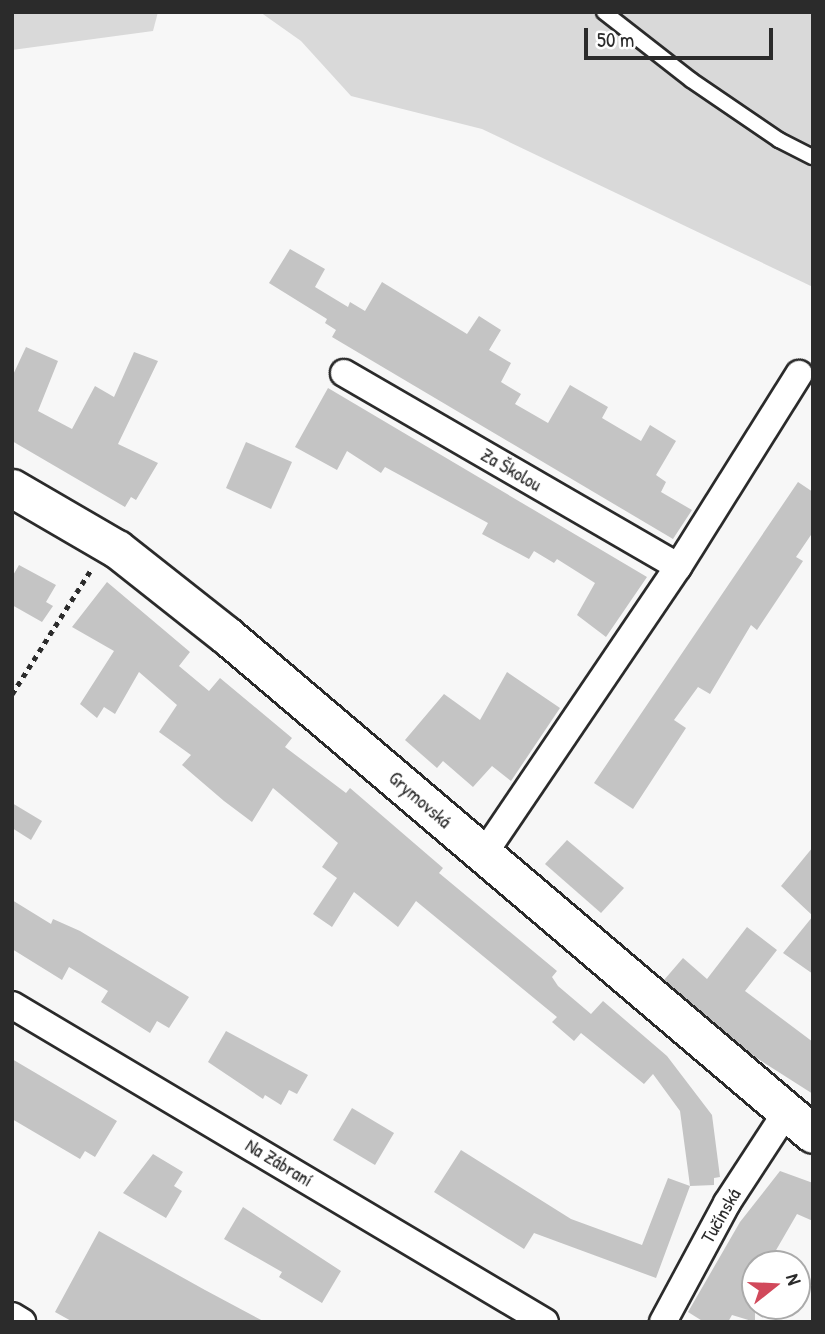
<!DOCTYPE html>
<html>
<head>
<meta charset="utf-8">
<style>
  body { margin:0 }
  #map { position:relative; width:825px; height:1334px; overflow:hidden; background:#f7f7f7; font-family:"Patrick Hand",sans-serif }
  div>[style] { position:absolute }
  .green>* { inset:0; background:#d9d9d9 }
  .building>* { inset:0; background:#c4c4c4 }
  .path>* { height:4.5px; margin-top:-2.25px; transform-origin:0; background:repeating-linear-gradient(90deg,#2b2b2b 0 5px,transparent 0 10px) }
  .roads { filter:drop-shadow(2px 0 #2b2b2b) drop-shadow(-2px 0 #2b2b2b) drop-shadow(0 2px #2b2b2b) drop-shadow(0 -2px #2b2b2b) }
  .service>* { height:14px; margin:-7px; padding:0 7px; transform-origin:7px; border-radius:7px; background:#fff }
  .minor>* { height:26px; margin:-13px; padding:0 13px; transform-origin:13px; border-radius:13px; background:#fff }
  .secondary>* { height:37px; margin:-18.5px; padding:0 18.5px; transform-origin:18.5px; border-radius:18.5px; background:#fff }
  span { translate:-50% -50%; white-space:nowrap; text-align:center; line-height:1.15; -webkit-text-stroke:5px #fff; paint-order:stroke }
  .street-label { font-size:19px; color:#2b2b2b }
  .frame { position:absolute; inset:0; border:14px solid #2b2b2b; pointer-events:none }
  .north { position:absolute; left:741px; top:1250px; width:70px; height:70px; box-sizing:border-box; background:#fff; border:2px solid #aaa; border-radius:50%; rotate:72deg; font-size:19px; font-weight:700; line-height:28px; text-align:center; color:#2b2b2b }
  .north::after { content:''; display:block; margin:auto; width:24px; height:32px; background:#d1495b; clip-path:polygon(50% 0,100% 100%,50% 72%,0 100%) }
  .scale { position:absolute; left:584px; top:28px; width:189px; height:32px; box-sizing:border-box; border:4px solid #2b2b2b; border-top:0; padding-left:9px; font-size:21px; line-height:24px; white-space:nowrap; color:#2b2b2b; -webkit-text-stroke:5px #fff; paint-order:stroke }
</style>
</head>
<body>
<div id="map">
  <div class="green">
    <div style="clip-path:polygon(12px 12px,158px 12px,153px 31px,12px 50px)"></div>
    <div style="clip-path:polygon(260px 12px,813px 12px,813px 287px,482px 129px,351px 96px,301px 41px)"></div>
  </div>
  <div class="building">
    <div style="clip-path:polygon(290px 249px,325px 269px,315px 287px,348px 307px,350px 302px,365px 311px,382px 282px,467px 334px,479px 316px,501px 330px,489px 350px,511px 363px,501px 382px,521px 394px,515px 404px,548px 423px,570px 385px,608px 407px,602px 418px,641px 441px,650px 425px,676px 441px,656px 475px,666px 482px,661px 492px,692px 510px,673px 539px,332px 337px,336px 330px,325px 323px,327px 319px,269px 283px)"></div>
    <div style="clip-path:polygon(26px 347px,58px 361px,38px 411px,72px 429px,95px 386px,114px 397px,134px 352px,158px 361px,118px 444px,158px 463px,136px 500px,131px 497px,125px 507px,12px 441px,12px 377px)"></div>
    <div style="clip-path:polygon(328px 388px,647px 577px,606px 637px,577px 615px,595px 583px,557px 559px,554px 563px,534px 551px,529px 559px,482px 534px,488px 523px,385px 467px,381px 473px,347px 451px,337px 470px,295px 447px)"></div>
    <div style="clip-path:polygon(246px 442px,292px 462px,271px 509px,226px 488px)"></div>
    <div style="clip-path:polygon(798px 482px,813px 492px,813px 532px,796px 557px,803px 561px,757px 630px,751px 625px,710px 694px,698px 687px,674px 720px,686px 728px,633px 809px,594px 783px)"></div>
    <div style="clip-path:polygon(19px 565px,56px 585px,46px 602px,53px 606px,42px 622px,12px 605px,12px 577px)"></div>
    <div style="clip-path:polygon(107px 582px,190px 652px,179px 666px,209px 691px,220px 678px,292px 738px,285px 747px,346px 793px,350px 788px,443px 868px,439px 873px,557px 971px,552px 977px,558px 986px,591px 1014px,603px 1001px,667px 1056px,712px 1115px,720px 1177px,714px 1178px,714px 1185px,690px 1186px,656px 1278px,534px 1233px,524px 1249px,434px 1192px,461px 1150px,571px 1219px,642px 1245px,668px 1178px,690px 1186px,680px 1111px,653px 1074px,644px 1084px,581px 1033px,574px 1041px,552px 1022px,557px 1017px,416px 901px,398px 927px,354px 892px,332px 927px,313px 914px,337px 878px,322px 867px,338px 843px,273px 788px,252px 822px,224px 801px,182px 765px,191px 755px,159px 732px,177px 705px,139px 672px,115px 714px,104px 707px,97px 718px,80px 704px,114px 651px,72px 627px)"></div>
    <div style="clip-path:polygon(507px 672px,560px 708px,511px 781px,492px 766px,473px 787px,443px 761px,437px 768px,405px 740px,444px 694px,480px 720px)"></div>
    <div style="clip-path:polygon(12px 803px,42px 821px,31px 840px,12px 828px)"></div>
    <div style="clip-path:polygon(567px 840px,624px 888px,601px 913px,545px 864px)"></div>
    <div style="clip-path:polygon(813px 847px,813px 974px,783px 953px,813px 916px,781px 886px)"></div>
    <div style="clip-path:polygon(12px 900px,51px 924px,53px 919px,80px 931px,189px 997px,169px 1028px,157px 1021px,150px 1033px,101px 1002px,108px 991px,69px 967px,62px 980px,12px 949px)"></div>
    <div style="clip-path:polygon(747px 927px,777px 950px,745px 991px,813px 1042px,813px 1094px,755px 1057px,664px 980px,683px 958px,707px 979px)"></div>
    <div style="clip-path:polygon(226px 1031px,308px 1075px,297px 1094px,289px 1090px,281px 1105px,265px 1095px,263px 1099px,208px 1062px)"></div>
    <div style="clip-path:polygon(12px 1059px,117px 1121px,95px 1157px,85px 1151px,80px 1159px,12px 1119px)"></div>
    <div style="clip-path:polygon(352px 1108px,394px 1133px,375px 1165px,333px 1140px)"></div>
    <div style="clip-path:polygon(153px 1154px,183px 1172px,174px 1186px,182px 1191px,166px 1218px,123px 1193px)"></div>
    <div style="clip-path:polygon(780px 1171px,813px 1183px,813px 1221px,797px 1214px,768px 1264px,755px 1264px,755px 1322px,732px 1315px,728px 1322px,704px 1322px,688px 1312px,740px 1222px)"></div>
    <div style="clip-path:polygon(243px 1207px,341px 1271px,322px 1303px,279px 1277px,282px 1272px,224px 1239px)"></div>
    <div style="clip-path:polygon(99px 1231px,205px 1290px,265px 1322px,73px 1322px,55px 1312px)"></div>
  </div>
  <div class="path">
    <div style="left:12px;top:694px;width:149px;rotate:-57.6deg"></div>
  </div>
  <div class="roads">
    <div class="service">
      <div style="left:604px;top:12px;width:110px;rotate:38deg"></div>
      <div style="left:691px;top:80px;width:107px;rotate:34.3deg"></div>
      <div style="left:779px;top:140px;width:38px;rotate:27deg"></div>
    </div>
    <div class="minor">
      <div style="left:344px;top:373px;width:386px;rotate:30.1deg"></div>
      <div style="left:483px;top:855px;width:348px;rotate:-55.9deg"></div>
      <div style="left:678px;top:567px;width:228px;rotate:-57.9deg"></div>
      <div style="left:12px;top:1005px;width:620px;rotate:30.74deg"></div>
      <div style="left:12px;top:1316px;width:12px;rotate:31deg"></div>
      <div style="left:663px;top:1322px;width:135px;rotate:-61.7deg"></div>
      <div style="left:727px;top:1203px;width:106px;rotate:-56.9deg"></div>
    </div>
    <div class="secondary">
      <div style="left:12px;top:488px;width:121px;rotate:30.2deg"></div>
      <div style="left:117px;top:549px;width:139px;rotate:38.3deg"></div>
      <div style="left:226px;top:635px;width:770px;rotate:40.37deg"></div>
    </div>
  </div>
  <div class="street-label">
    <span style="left:511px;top:470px;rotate:30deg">Za Školou</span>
    <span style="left:420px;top:800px;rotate:41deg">Grymovská</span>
    <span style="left:279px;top:1163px;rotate:31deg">Na Zábraní</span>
    <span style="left:721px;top:1216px;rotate:-60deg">Tučínská</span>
  </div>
  <div class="frame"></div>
  <div class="north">N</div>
  <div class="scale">50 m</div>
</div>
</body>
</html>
